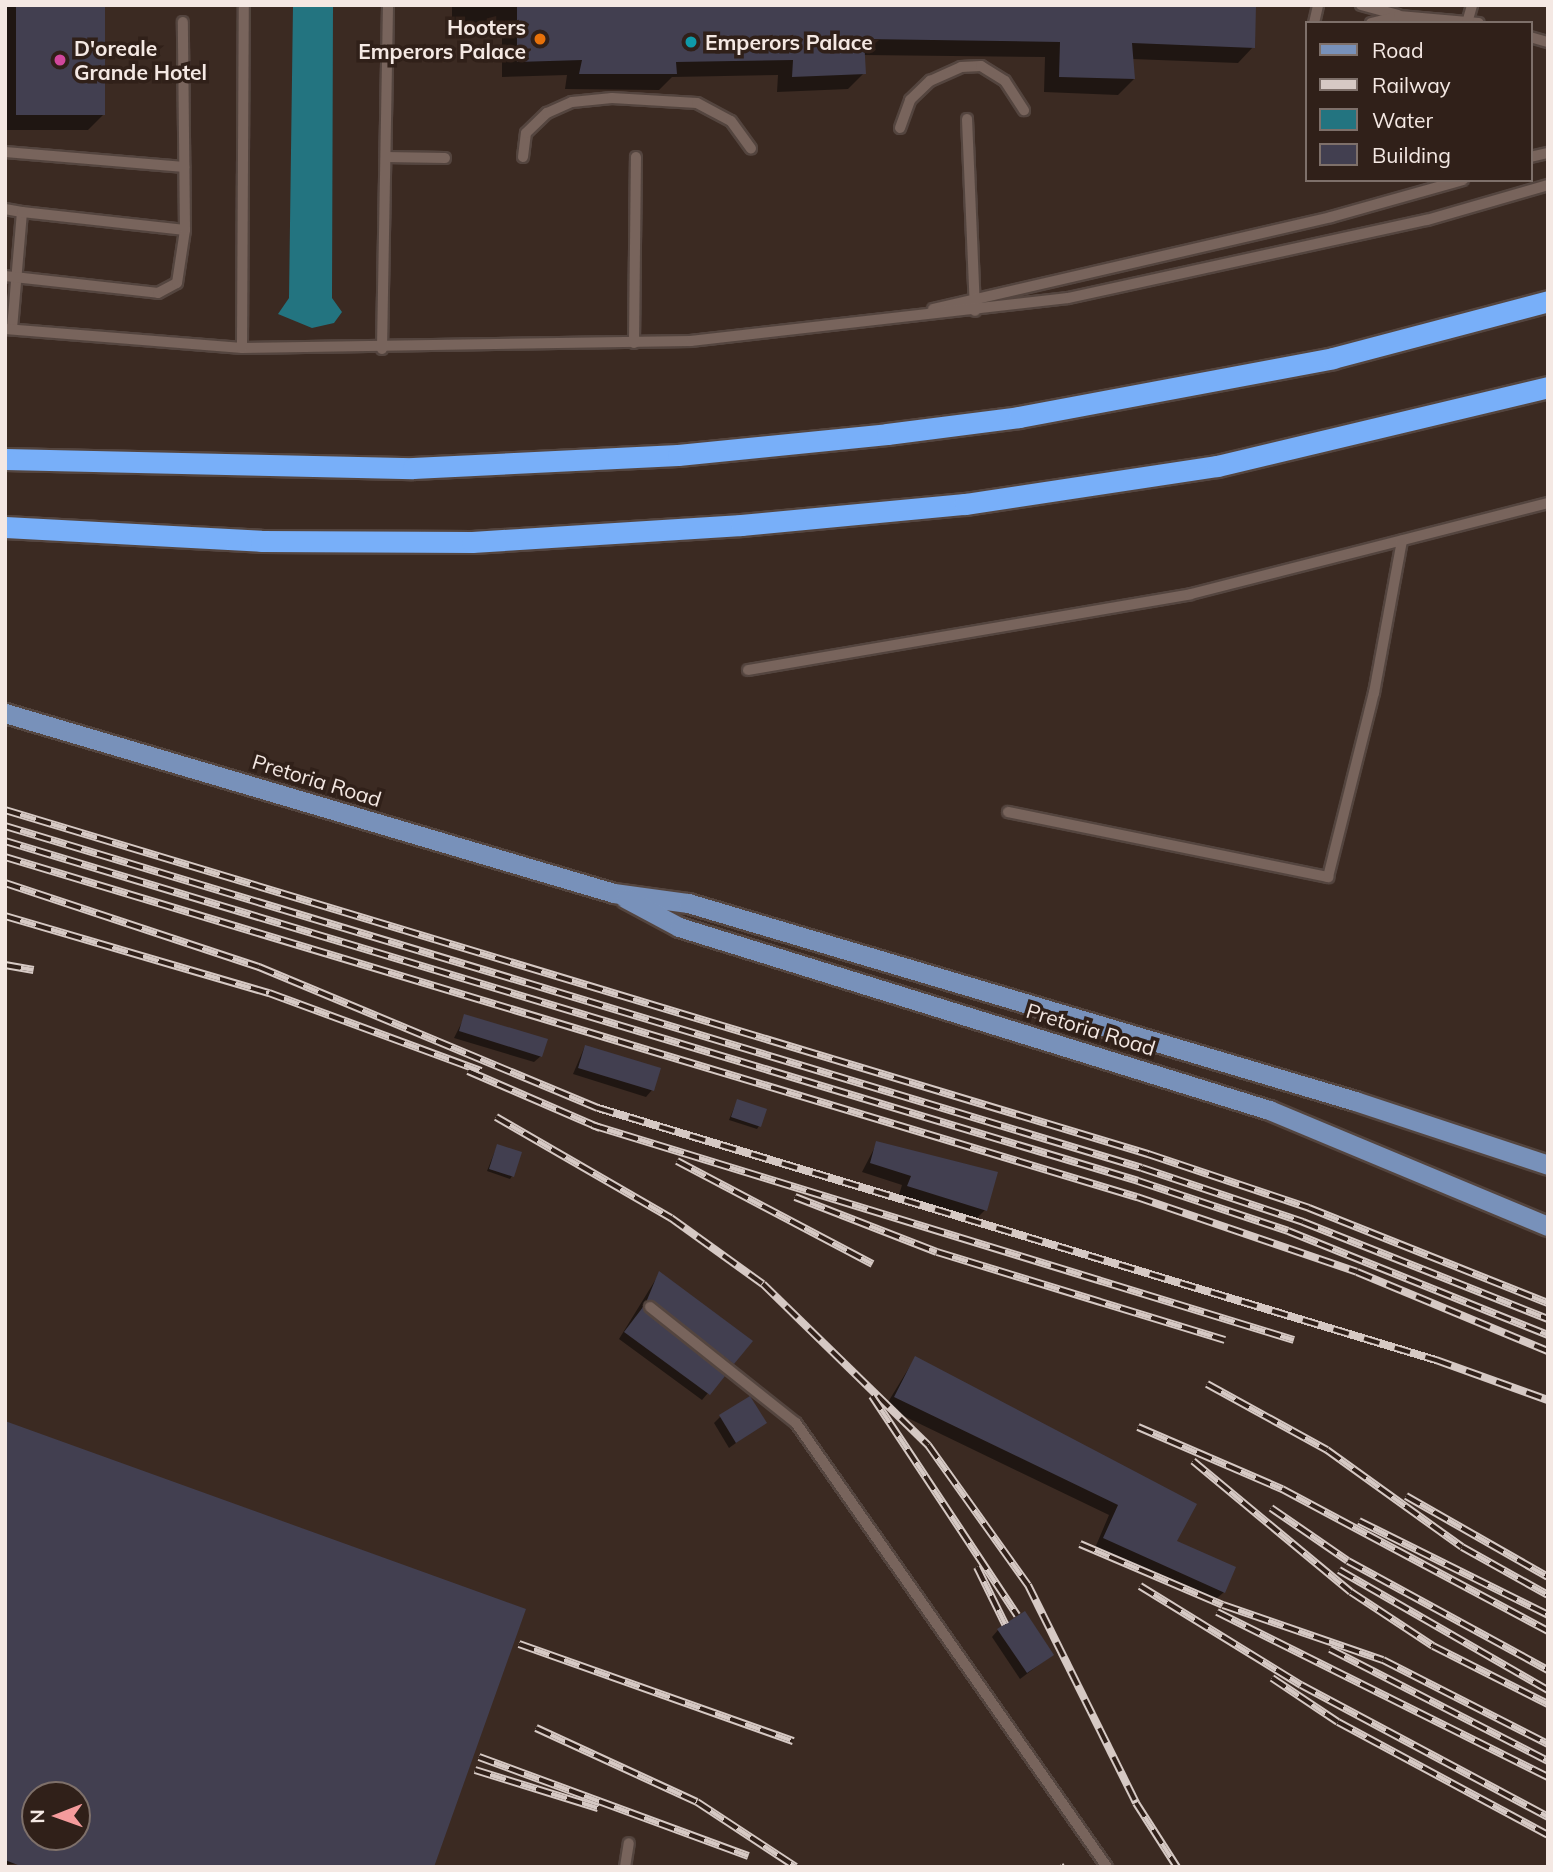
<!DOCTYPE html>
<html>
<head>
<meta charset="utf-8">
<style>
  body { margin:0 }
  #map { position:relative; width:1553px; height:1872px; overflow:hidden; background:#3b2a22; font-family:Mulish,sans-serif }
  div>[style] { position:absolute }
  .water>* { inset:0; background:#237480 }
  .shadow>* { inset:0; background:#0007 }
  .building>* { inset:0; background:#423f50 }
  .roads { filter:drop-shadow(2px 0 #54453f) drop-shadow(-2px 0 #54453f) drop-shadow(0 2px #54453f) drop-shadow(0 -2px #54453f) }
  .service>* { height:10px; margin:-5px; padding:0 5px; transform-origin:5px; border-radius:5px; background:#78645c }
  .primary>* { height:19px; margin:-9.5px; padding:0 9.5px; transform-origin:9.5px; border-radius:9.5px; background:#7891ba }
  .motorway>* { height:21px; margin:-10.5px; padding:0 10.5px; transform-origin:10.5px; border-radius:10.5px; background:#78aff9 }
  .rail>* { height:8px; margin-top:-4px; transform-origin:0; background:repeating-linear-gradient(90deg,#302019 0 16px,#d6c9c4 0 32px); box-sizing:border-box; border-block:2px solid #d6c9c4 }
  .dots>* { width:19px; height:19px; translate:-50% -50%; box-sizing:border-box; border:4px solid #302019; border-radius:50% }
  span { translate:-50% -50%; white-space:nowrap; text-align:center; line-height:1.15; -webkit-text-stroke:7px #302019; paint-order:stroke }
  .poi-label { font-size:21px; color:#f4e8e3; font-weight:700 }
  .right { translate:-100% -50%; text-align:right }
  .left { translate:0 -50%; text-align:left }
  .street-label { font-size:21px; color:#f4e8e3 }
  .frame { position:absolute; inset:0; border:7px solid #f4e8e3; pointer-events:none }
  .legend { position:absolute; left:1305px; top:21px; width:228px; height:161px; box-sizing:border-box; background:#302019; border:2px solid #7e706a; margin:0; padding:9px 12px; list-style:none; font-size:21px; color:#f4e8e3 }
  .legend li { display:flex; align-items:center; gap:14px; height:35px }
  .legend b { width:35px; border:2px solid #7e706a }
  .north { position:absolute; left:21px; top:1781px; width:70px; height:70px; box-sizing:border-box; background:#302019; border:2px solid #7e706a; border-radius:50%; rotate:269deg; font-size:19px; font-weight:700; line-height:28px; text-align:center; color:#f4e8e3 }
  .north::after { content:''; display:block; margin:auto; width:24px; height:32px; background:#f59b9c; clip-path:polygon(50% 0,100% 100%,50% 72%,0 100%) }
</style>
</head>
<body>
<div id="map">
  <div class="water">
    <div style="clip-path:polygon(293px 5px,333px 5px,332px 298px,342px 312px,334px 323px,312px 328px,278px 314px,289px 298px)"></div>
  </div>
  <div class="shadow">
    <div style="clip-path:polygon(5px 5px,104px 5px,104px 114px,88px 130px,5px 130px)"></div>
    <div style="clip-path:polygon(452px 5px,1254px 5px,1253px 47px,1238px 63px,1132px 59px,1134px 79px,1118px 95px,1044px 92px,1045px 57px,863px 55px,864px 73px,848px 89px,777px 92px,778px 75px,672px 77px,659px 90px,565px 89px,567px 75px,502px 77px,502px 25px,452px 26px)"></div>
    <div style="clip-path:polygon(465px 1016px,541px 1056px,534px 1062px,454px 1038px)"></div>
    <div style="clip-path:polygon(585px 1046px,652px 1090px,646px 1097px,573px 1074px)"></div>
    <div style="clip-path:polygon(737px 1101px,759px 1126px,757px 1129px,729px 1120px)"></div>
    <div style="clip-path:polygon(877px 1143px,996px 1173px,985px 1210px,976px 1219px,899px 1195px,902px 1185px,862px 1172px)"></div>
    <div style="clip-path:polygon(497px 1146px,512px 1176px,510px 1179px,487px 1171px)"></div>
    <div style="clip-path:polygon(659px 1274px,750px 1341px,726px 1369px,666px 1325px,708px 1393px,702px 1400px,619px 1339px)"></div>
    <div style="clip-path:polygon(915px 1358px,1174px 1542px,1224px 1592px,1214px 1601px,1095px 1548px,1109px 1515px,885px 1407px)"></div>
    <div style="clip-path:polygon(720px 1417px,765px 1422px,729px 1448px,714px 1423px)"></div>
    <div style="clip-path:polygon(evenodd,5px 1423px,432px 1867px,5px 1864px,5px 1423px,35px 1795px,77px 1795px,77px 1837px,35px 1837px,35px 1795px)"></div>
    <div style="clip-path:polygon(998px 1630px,1052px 1655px,1020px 1679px,992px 1637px)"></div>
  </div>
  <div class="building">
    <div style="clip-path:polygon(16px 5px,105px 5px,105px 115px,16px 115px)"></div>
    <div style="clip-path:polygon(517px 5px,1256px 5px,1255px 48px,1132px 43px,1135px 79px,1059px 77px,1060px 42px,864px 39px,866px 74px,792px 77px,793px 60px,676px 62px,677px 74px,579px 74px,582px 60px,517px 62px)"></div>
    <div style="clip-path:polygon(464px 1014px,548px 1039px,542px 1057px,459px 1031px)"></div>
    <div style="clip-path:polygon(585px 1045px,661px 1068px,654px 1091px,578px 1068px)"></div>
    <div style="clip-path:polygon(737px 1099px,767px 1109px,761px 1127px,731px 1117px)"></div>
    <div style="clip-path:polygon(876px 1141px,998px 1172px,987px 1211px,907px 1186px,911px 1176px,870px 1163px)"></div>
    <div style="clip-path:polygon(497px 1144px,522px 1152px,514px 1177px,489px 1169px)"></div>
    <div style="clip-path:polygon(659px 1271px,753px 1341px,734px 1364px,647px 1300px)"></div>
    <div style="clip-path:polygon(643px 1307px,725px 1376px,710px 1395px,624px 1332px)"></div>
    <div style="clip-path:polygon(915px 1356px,1197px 1504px,1177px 1541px,1236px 1567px,1225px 1593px,1103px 1538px,1118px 1505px,894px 1397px)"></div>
    <div style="clip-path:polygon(750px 1396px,767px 1423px,736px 1443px,719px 1415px)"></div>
    <div style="clip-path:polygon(evenodd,5px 1421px,526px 1609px,434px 1867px,23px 1867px,5px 1860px,5px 1421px,35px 1795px,77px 1795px,77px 1837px,35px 1837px,35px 1795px)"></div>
    <div style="clip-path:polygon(1025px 1611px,1054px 1655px,1027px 1673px,997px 1629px)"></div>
  </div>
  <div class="roads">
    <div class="service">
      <div style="left:1361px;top:5px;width:38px;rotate:15deg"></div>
      <div style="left:1314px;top:23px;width:18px;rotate:-77deg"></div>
      <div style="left:1371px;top:23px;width:29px;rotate:-14deg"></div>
      <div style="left:1399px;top:16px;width:80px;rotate:5deg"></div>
      <div style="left:1467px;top:23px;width:19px;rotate:-74deg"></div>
      <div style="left:1530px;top:37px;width:19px;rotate:16deg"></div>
      <div style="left:967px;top:119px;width:192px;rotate:87.6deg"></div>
      <div style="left:900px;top:128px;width:30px;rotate:-70deg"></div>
      <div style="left:910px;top:100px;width:28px;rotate:-44deg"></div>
      <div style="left:930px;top:81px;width:34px;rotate:-24deg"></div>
      <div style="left:961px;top:67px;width:20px;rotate:-3deg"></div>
      <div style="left:981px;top:66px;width:28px;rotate:32deg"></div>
      <div style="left:1005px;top:81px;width:35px;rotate:57deg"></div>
      <div style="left:5px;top:152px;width:180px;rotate:4.8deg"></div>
      <div style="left:386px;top:157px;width:59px;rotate:1deg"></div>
      <div style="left:523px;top:157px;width:24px;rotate:-83deg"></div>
      <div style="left:526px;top:133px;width:29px;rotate:-44deg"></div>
      <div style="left:547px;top:113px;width:27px;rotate:-24deg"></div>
      <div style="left:572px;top:102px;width:40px;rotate:-5.7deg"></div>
      <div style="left:612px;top:98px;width:85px;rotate:3.4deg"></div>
      <div style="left:697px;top:103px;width:38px;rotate:28deg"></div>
      <div style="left:731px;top:121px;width:34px;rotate:54deg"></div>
      <div style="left:1530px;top:157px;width:18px;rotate:-13deg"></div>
      <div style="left:5px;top:209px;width:17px;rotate:10deg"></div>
      <div style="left:22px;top:212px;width:117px;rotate:94.9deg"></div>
      <div style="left:22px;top:212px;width:164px;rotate:6.3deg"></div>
      <div style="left:5px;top:276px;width:154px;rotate:6.3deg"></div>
      <div style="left:158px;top:293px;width:21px;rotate:-28deg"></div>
      <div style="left:177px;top:283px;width:54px;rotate:-81.4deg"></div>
      <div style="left:185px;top:230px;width:208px;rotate:-90.6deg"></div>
      <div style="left:933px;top:309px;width:408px;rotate:-13deg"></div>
      <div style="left:1331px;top:217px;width:137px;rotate:-15.7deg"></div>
      <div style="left:5px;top:329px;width:238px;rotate:4.6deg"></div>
      <div style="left:242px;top:348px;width:449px;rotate:-0.9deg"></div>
      <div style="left:691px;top:341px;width:379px;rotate:-6.5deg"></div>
      <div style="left:1068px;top:298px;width:367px;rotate:-12.3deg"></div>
      <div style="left:1427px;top:220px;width:126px;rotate:-16.1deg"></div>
      <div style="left:634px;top:343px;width:186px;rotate:-89.4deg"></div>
      <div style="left:242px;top:348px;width:343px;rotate:-89.7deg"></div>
      <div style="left:382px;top:349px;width:344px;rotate:-89deg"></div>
      <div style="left:748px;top:670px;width:449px;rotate:-9.7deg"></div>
      <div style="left:1191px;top:594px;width:368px;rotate:-14.3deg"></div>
      <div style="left:1008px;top:812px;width:327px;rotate:11.5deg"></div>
      <div style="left:1328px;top:877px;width:190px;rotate:-76deg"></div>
      <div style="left:1374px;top:693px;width:155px;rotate:-79.6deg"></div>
      <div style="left:650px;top:1307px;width:186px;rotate:38.5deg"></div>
      <div style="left:796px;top:1423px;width:542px;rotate:54.99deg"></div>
      <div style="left:625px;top:1867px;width:24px;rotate:-81deg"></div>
    </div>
    <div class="primary">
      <div style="left:5px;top:713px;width:635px;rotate:16.47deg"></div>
      <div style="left:614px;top:893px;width:75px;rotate:7.7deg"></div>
      <div style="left:688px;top:903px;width:696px;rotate:16.53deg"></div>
      <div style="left:1355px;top:1101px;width:203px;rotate:18.3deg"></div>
      <div style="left:625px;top:898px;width:61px;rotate:28.2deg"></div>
      <div style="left:679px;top:927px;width:618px;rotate:17.23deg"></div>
      <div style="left:1269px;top:1110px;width:302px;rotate:22.6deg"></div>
    </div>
    <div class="motorway">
      <div style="left:5px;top:459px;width:408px;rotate:1.3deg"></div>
      <div style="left:413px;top:468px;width:265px;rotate:-2.8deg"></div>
      <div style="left:678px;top:455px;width:210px;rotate:-5.7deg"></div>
      <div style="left:887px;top:434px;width:133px;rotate:-7.3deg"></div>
      <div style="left:1019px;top:417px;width:319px;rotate:-10.6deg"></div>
      <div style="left:1333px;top:358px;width:222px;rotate:-14.8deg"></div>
      <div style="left:5px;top:527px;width:256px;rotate:3.1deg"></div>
      <div style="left:261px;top:541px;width:211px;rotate:0.3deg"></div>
      <div style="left:472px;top:542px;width:270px;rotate:-3.6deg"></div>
      <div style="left:741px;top:525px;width:225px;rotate:-5.4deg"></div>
      <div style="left:965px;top:504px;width:255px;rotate:-8.6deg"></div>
      <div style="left:1217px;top:466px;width:340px;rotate:-13.4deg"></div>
    </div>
  </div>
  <div class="rail">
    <div style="left:5px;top:810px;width:1194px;rotate:16.75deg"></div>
    <div style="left:1148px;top:1154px;width:170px;rotate:18.5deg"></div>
    <div style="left:1309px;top:1208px;width:257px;rotate:21.7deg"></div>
    <div style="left:5px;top:826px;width:1187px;rotate:16.74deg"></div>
    <div style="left:1142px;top:1168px;width:170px;rotate:18.5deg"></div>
    <div style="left:1303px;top:1222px;width:264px;rotate:21.6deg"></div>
    <div style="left:5px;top:841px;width:1183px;rotate:16.7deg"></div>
    <div style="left:1138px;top:1181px;width:158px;rotate:18.4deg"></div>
    <div style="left:1288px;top:1231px;width:280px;rotate:21.8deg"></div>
    <div style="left:5px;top:857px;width:1182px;rotate:16.72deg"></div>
    <div style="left:1137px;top:1197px;width:232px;rotate:18.8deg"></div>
    <div style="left:1357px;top:1272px;width:207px;rotate:22.5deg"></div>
    <div style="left:5px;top:883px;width:268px;rotate:18.3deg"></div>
    <div style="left:259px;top:967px;width:367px;rotate:22.6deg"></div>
    <div style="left:598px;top:1108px;width:875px;rotate:16.74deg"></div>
    <div style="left:1436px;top:1360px;width:119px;rotate:19.7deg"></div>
    <div style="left:5px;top:916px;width:275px;rotate:16.3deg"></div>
    <div style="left:269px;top:993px;width:226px;rotate:20.2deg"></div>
    <div style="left:5px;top:965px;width:29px;rotate:10deg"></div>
    <div style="left:468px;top:1071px;width:144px;rotate:23.4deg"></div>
    <div style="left:496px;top:1117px;width:202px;rotate:30deg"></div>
    <div style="left:671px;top:1218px;width:113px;rotate:35.7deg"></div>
    <div style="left:763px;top:1284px;width:231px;rotate:44.3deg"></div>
    <div style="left:928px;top:1445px;width:172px;rotate:54.5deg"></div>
    <div style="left:1028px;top:1585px;width:243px;rotate:63.6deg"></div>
    <div style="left:1136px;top:1803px;width:76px;rotate:57.4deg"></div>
    <div style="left:592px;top:1125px;width:734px;rotate:17.03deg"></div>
    <div style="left:677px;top:1161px;width:221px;rotate:27.8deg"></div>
    <div style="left:795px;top:1197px;width:152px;rotate:21.2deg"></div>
    <div style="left:937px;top:1252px;width:301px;rotate:17deg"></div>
    <div style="left:1207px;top:1384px;width:137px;rotate:28.8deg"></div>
    <div style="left:1327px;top:1450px;width:166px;rotate:35.7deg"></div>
    <div style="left:1462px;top:1547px;width:98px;rotate:29.2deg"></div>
    <div style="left:872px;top:1396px;width:263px;rotate:56.5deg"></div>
    <div style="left:1138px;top:1427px;width:157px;rotate:23.3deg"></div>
    <div style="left:1282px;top:1489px;width:302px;rotate:28.1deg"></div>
    <div style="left:1193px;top:1461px;width:205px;rotate:39.7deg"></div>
    <div style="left:1351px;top:1592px;width:98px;rotate:33.4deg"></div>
    <div style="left:1433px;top:1646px;width:129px;rotate:26.8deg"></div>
    <div style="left:1406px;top:1496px;width:163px;rotate:29.7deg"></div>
    <div style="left:1271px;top:1508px;width:93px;rotate:34.5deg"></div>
    <div style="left:1348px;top:1561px;width:228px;rotate:28.6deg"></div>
    <div style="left:1359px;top:1521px;width:211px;rotate:26.4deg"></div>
    <div style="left:1080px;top:1544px;width:155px;rotate:23.1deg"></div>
    <div style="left:1223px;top:1605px;width:169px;rotate:19deg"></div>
    <div style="left:1383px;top:1660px;width:185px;rotate:27deg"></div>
    <div style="left:977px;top:1567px;width:64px;rotate:63.8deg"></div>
    <div style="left:1339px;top:1570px;width:241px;rotate:29.9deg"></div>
    <div style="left:1140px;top:1586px;width:189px;rotate:31.6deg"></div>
    <div style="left:1301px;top:1685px;width:280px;rotate:28.1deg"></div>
    <div style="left:1217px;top:1612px;width:370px;rotate:26.5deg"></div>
    <div style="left:519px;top:1644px;width:291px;rotate:19.5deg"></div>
    <div style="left:1330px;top:1649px;width:245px;rotate:27.2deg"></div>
    <div style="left:1272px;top:1678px;width:79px;rotate:33.7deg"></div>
    <div style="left:1338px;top:1722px;width:238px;rotate:28.3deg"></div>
    <div style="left:536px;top:1728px;width:177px;rotate:24.7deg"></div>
    <div style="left:697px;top:1802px;width:118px;rotate:33.3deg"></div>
    <div style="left:479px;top:1757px;width:287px;rotate:20.2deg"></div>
    <div style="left:475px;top:1770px;width:129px;rotate:17.2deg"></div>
    <div style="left:1060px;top:1865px;width:2px;rotate:63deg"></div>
  </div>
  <div class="dots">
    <div style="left:540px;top:39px;background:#e8710a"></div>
    <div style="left:691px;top:42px;background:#0f9aa8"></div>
    <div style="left:60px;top:60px;background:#d1479c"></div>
  </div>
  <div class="poi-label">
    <span class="right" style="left:526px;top:39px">Hooters<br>Emperors Palace</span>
    <span class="left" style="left:705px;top:42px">Emperors Palace</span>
    <span class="left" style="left:74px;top:60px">D'oreale<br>Grande Hotel</span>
  </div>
  <div class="street-label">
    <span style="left:317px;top:780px;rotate:17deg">Pretoria Road</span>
    <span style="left:1091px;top:1029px;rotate:17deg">Pretoria Road</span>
  </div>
  <div class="frame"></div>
  <ul class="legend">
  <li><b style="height:9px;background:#7891ba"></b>Road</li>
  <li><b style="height:9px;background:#d6c9c4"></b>Railway</li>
  <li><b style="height:19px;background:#237480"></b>Water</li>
  <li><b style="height:19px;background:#423f50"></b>Building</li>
  </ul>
  <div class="north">N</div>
</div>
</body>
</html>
